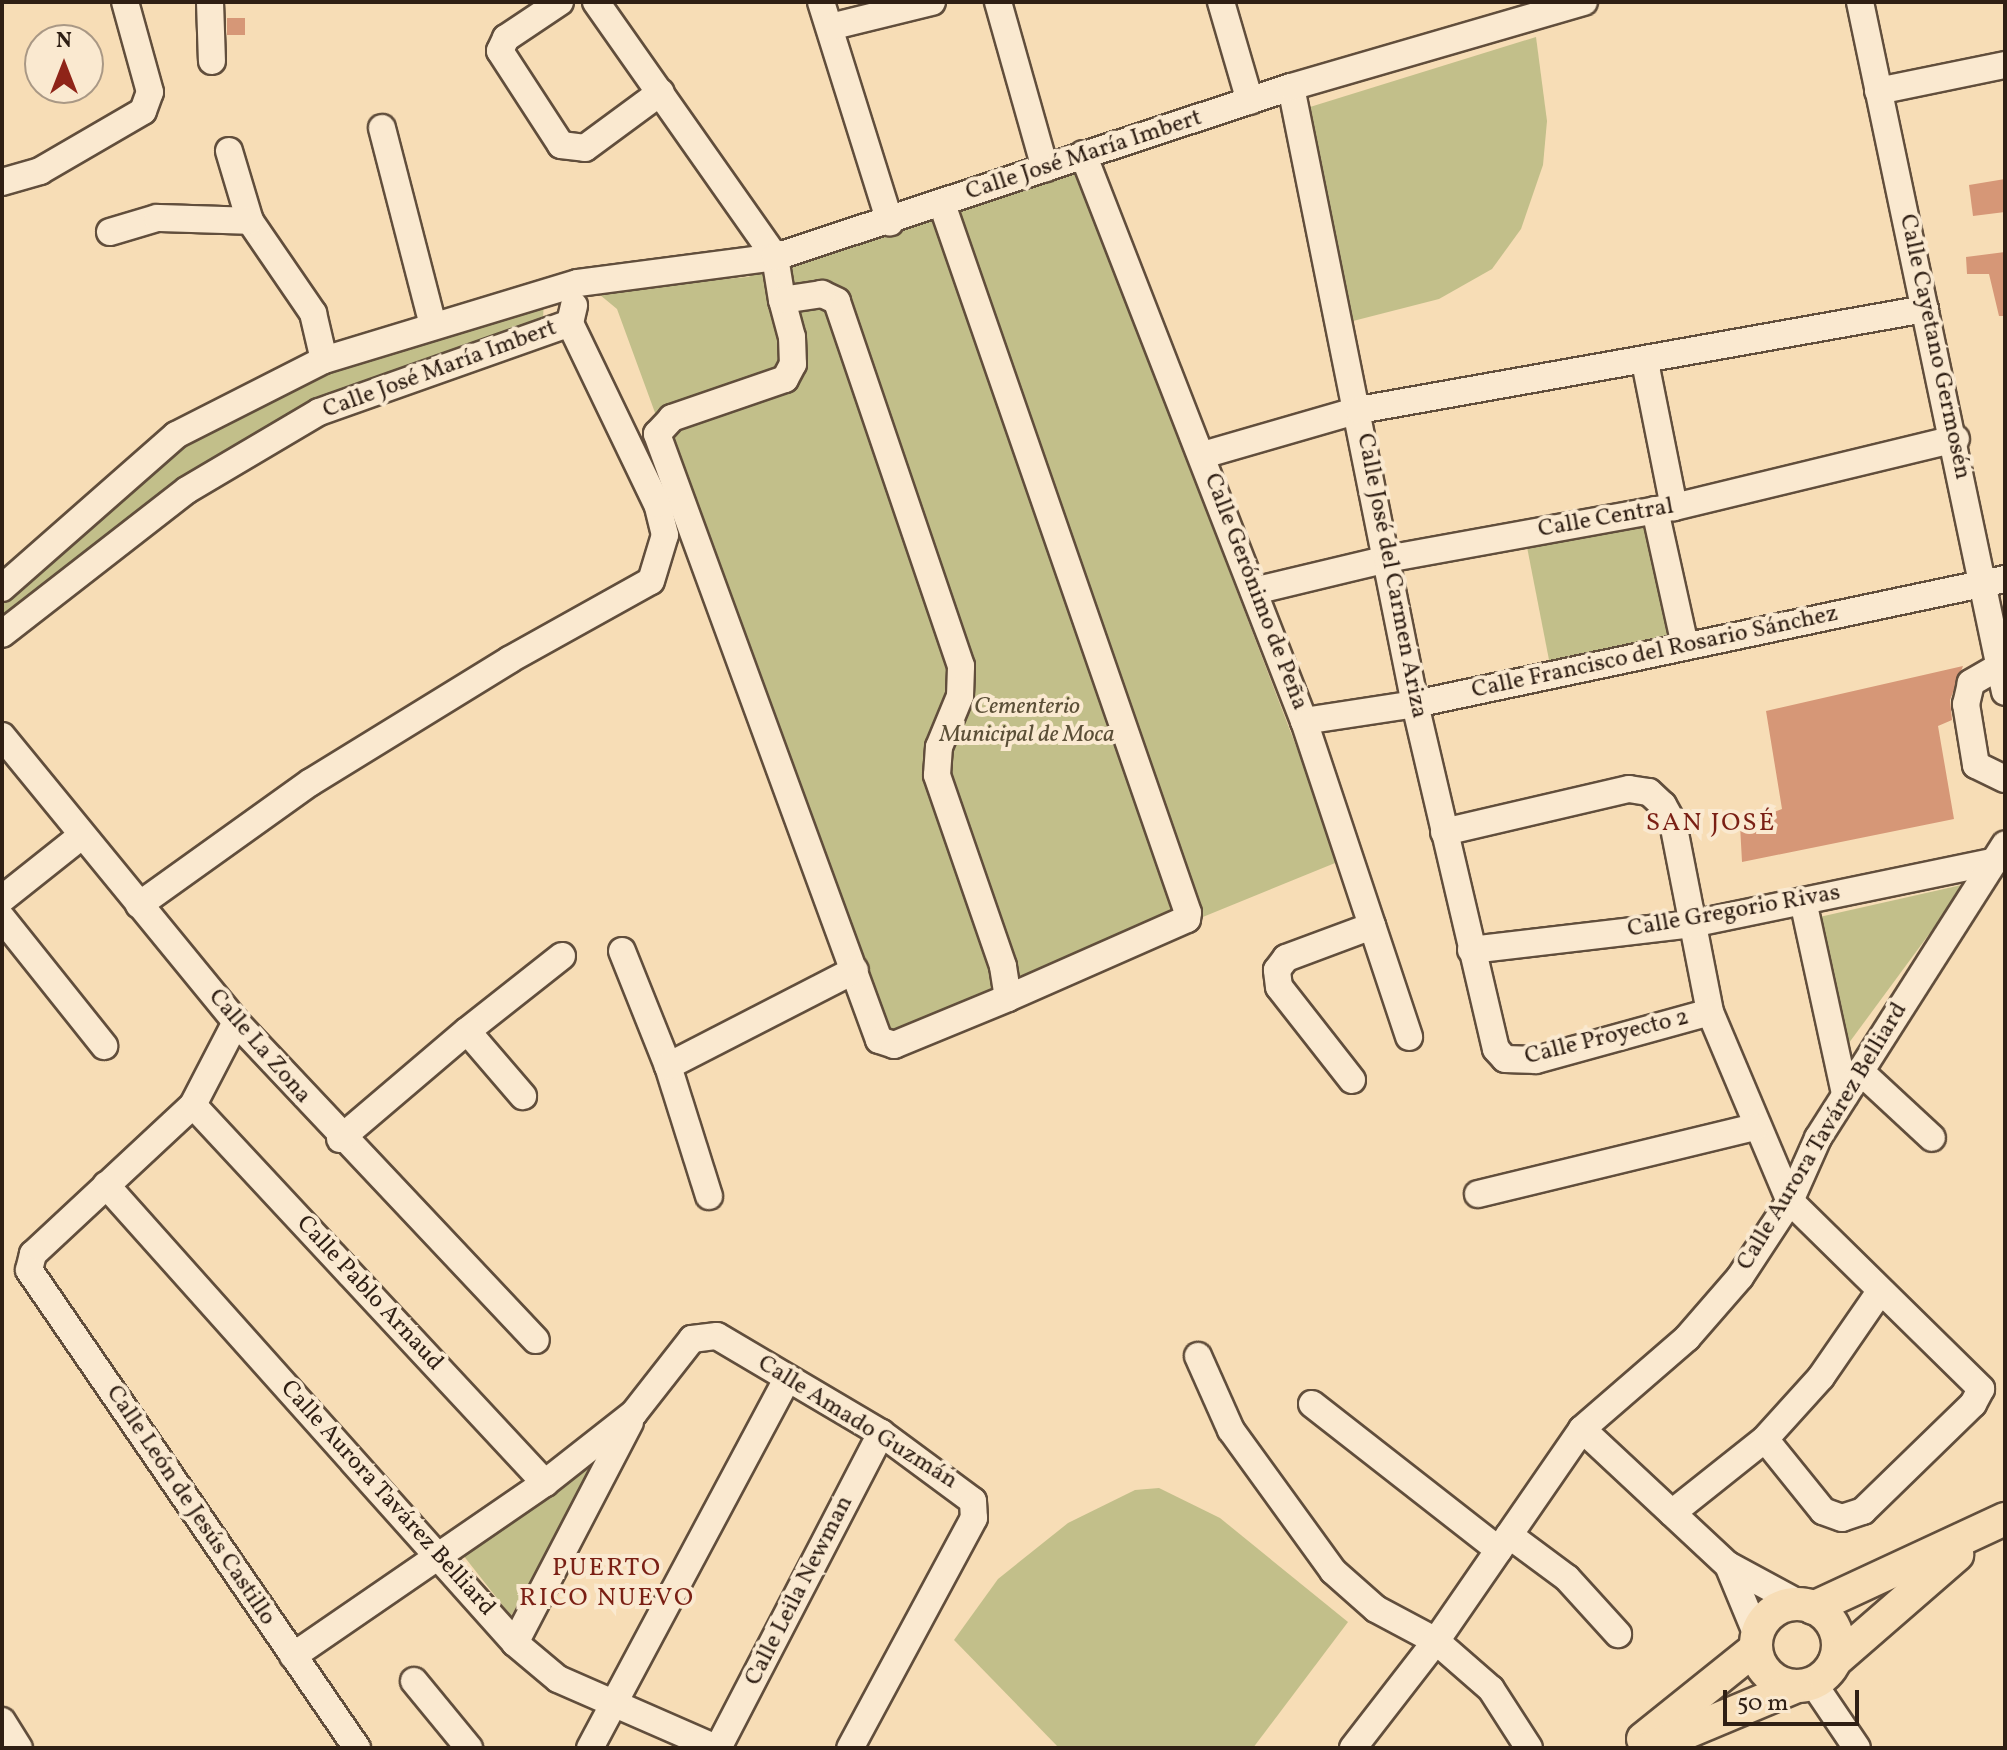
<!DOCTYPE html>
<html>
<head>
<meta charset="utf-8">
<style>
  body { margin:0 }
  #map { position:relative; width:2007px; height:1750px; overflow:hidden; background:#f7ddb6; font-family:Vollkorn,serif }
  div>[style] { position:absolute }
  .green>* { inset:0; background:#c2bf8a }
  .building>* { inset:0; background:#d69777 }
  .roads { filter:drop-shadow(2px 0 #614e3c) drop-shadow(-2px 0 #614e3c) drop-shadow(0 2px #614e3c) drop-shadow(0 -2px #614e3c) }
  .minor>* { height:26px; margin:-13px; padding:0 13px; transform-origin:13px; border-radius:13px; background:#fae9d0 }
  .major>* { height:32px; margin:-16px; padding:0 16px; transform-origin:16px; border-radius:16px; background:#f7ddb6 }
  .major>.ring { margin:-16px; padding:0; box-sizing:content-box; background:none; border:32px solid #f7ddb6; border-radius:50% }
  span { translate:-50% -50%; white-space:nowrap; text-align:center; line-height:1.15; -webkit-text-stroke:8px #fae9d0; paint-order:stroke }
  .street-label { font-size:24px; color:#2f1f14 }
  .park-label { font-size:24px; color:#5b4f37; font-style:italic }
  .neighbourhood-label { font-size:26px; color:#7a1f14; letter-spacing:2px }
  .frame { position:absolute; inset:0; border:4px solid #2f1f14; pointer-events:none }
  .north { position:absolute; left:24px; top:24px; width:80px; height:80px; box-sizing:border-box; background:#fae9d0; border:2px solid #a99885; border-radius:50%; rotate:0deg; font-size:22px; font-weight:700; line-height:32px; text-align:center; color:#2f1f14 }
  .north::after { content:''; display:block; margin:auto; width:28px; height:36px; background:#8f2418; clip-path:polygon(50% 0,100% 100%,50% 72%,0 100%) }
  .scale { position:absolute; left:1723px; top:1690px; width:136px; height:36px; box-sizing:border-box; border:4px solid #2f1f14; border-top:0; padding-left:10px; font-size:24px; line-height:28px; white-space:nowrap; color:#2f1f14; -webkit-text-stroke:6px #fae9d0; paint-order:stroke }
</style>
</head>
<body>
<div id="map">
  <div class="green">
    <div style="clip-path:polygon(1536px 37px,1547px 121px,1543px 165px,1521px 229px,1492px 269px,1439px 299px,1353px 321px,1310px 107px)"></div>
    <div style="clip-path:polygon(1071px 158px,1340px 861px,887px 1046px,617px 309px,594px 290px,748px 277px)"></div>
    <div style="clip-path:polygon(544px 294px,543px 322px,316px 402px,2px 623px,2px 598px,179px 440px,309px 376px)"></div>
    <div style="clip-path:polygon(1651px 522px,1679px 640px,1550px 665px,1527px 547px)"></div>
    <div style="clip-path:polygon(1966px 884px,1843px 1051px,1815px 918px)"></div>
    <div style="clip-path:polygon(610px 1442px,511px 1616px,463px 1555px)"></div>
    <div style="clip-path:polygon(1159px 1488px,1220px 1518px,1348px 1622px,1253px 1748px,1059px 1748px,954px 1640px,998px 1579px,1068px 1523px,1135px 1490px)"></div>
  </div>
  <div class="building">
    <div style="clip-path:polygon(227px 18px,245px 18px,245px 35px,227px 35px)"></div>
    <div style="clip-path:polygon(2005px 179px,2005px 212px,1973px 216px,1969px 185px)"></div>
    <div style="clip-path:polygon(2005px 252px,2005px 316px,1999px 316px,1989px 274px,1967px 274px,1966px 257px)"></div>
    <div style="clip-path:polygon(1963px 666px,1950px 700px,1952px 720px,1938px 726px,1954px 819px,1742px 862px,1740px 825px,1782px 809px,1766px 711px)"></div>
  </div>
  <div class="roads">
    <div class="minor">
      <div style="left:210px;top:2px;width:59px;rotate:88.1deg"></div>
      <div style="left:560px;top:2px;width:65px;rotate:146.3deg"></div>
      <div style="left:506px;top:38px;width:14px;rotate:115deg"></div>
      <div style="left:500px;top:51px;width:112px;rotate:57deg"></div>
      <div style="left:561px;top:145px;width:24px;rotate:7deg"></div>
      <div style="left:585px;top:148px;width:94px;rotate:-36.4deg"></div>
      <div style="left:596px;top:2px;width:312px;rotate:54.9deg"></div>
      <div style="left:775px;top:257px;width:44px;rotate:80.8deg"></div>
      <div style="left:782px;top:300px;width:38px;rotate:75deg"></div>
      <div style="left:792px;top:337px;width:27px;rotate:88deg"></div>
      <div style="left:793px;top:364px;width:17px;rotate:118deg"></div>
      <div style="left:785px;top:379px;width:120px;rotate:161deg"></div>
      <div style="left:672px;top:418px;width:22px;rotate:133deg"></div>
      <div style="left:657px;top:434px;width:645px;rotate:69.88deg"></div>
      <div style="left:879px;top:1040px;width:16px;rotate:18deg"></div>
      <div style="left:894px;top:1045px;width:123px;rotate:-22.4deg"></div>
      <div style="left:1008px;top:998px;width:32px;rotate:-99deg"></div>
      <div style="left:1003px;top:966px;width:202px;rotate:-109.1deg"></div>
      <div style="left:937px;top:775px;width:28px;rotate:-86deg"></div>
      <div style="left:939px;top:747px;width:55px;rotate:-67.6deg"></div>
      <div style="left:960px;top:696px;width:30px;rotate:-88deg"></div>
      <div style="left:961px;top:666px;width:385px;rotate:-108.8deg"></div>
      <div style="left:837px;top:301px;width:17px;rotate:-155deg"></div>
      <div style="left:822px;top:294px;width:40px;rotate:171.5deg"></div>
      <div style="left:821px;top:2px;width:231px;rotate:72.6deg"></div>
      <div style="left:998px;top:2px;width:173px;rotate:74.2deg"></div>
      <div style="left:1221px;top:2px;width:103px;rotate:73.7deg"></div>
      <div style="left:1860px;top:2px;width:705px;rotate:78.13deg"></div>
      <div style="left:830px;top:27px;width:105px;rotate:-13.8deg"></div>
      <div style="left:1291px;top:87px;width:629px;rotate:78.64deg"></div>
      <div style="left:1415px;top:704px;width:354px;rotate:76.8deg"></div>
      <div style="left:1496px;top:1049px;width:13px;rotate:48deg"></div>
      <div style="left:1505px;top:1059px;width:31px;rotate:2deg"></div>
      <div style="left:1536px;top:1060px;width:180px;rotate:-15.4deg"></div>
      <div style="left:1878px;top:91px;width:130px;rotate:-11.6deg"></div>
      <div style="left:382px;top:128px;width:200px;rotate:75.5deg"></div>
      <div style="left:229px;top:151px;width:73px;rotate:73.3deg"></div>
      <div style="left:250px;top:221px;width:112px;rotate:55.6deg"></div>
      <div style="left:313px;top:313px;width:48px;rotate:76.8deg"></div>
      <div style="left:1083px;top:154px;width:609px;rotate:68.71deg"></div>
      <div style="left:1304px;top:721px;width:333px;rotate:71.6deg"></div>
      <div style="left:2px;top:182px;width:40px;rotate:-16deg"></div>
      <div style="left:40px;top:171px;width:119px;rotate:-30.2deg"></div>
      <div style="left:143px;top:111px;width:20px;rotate:-70deg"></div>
      <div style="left:150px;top:92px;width:93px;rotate:-105.5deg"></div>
      <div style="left:942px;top:204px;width:750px;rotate:70.86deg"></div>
      <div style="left:1188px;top:913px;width:6px;rotate:99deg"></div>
      <div style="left:1187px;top:919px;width:196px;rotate:156.2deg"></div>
      <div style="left:110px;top:232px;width:49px;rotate:-16.6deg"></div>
      <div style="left:157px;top:218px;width:93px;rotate:1.8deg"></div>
      <div style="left:1645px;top:362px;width:148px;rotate:78.7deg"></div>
      <div style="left:1203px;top:455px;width:162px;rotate:-16.1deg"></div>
      <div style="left:1359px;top:410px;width:575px;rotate:-10.12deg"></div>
      <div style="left:1655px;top:510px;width:138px;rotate:77.5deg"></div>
      <div style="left:2px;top:588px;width:232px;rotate:-41.3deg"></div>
      <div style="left:176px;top:435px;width:166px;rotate:-26.9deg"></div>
      <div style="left:324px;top:360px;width:265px;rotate:-16.9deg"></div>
      <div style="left:578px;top:283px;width:199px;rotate:-7.5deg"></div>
      <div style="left:775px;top:257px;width:543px;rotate:-18.23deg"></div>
      <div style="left:1291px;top:87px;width:305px;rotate:-16.2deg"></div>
      <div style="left:1254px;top:591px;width:137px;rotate:-13.5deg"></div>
      <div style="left:1387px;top:559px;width:292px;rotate:-10.3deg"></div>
      <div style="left:1674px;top:507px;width:290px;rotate:-13.6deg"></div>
      <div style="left:2px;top:634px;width:234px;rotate:-37.9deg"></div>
      <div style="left:187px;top:490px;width:153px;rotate:-30.6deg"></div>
      <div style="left:319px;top:412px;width:266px;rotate:-19.5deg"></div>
      <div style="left:570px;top:323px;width:18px;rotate:-77deg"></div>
      <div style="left:2000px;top:666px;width:34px;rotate:150deg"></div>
      <div style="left:1971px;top:683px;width:22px;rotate:103deg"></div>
      <div style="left:1966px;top:704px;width:62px;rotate:80.7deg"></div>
      <div style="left:1976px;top:765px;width:32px;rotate:26deg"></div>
      <div style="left:1304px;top:721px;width:112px;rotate:-8.7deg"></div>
      <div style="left:1415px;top:704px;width:603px;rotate:-11.96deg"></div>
      <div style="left:2px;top:736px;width:370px;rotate:50.7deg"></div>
      <div style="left:236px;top:1022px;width:437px;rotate:46.7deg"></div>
      <div style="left:1444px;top:832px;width:190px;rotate:-13.1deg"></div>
      <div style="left:1629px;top:789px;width:20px;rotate:9deg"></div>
      <div style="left:1649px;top:792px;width:19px;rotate:43deg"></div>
      <div style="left:1663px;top:805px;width:21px;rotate:61deg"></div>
      <div style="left:1673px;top:823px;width:193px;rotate:78.9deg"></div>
      <div style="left:1710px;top:1012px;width:205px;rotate:67.1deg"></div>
      <div style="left:1790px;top:1201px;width:268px;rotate:44.5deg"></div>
      <div style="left:1981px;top:1389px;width:17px;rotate:118deg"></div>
      <div style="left:1973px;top:1404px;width:153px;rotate:135.8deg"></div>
      <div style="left:1863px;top:1511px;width:22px;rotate:162deg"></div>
      <div style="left:1842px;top:1518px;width:20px;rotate:-160deg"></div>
      <div style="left:1823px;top:1511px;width:92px;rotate:-128.9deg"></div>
      <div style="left:2px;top:899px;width:100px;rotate:-38.5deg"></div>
      <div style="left:1803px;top:901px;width:198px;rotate:77.7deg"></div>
      <div style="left:139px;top:905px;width:211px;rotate:-35.6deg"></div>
      <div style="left:311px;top:782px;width:233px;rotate:-31.6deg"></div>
      <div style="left:509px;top:660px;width:162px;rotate:-29.1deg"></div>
      <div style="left:651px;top:581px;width:48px;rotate:-73.1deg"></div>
      <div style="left:665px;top:535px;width:32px;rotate:-104deg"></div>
      <div style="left:657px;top:504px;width:201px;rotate:-115.7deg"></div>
      <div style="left:2px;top:918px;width:164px;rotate:51.4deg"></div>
      <div style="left:1471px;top:950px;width:223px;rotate:-6.7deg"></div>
      <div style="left:1692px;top:924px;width:309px;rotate:-11.7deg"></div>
      <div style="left:622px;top:951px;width:124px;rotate:68.2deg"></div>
      <div style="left:236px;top:1022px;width:93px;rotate:117.4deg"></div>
      <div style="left:193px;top:1105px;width:219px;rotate:137deg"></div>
      <div style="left:33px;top:1254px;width:16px;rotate:104deg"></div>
      <div style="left:29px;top:1270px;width:580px;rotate:55.54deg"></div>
      <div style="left:467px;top:1031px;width:121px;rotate:-38.3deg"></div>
      <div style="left:1860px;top:1071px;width:98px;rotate:42.9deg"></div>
      <div style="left:1352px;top:1080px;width:118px;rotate:-128.1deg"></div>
      <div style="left:1279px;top:987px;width:17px;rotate:-97deg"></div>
      <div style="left:1277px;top:970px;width:15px;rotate:-53deg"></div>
      <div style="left:1286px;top:958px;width:92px;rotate:-20.4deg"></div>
      <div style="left:193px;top:1105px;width:517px;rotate:47.04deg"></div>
      <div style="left:340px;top:1139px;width:167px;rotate:-40.4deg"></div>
      <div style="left:467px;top:1031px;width:86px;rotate:49.3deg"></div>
      <div style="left:106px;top:1185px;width:614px;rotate:48.23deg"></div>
      <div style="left:515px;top:1643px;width:56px;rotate:39.9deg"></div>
      <div style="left:558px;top:1679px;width:172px;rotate:23.6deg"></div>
      <div style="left:1478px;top:1194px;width:285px;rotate:-13.6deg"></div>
      <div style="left:709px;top:1196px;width:136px;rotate:-107.5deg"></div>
      <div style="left:668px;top:1066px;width:210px;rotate:-27.2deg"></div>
      <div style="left:1198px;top:1356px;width:81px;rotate:66deg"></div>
      <div style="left:1231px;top:1430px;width:174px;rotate:54.1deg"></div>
      <div style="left:1333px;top:1571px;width:57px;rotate:41.5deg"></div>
      <div style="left:1376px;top:1609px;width:68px;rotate:28.1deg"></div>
      <div style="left:1436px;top:1641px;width:73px;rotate:41.1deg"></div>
      <div style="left:1491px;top:1689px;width:70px;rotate:57.2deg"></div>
      <div style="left:1312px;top:1404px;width:237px;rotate:38deg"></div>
      <div style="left:1582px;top:1429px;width:200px;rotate:43deg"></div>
      <div style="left:1728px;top:1565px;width:84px;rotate:28.4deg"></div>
      <div style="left:1672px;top:1513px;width:119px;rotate:-38.5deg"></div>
      <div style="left:1765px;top:1439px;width:84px;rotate:-47.9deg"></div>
      <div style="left:1821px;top:1377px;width:102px;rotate:-55.4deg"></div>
      <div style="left:1509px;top:1535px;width:72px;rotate:36.6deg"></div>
      <div style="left:1567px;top:1578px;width:76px;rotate:47.7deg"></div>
      <div style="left:1728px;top:1565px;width:76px;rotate:67.5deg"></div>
      <div style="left:515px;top:1643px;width:249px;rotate:-62.5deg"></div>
      <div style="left:293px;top:1656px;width:306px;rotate:-34.5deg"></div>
      <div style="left:545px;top:1483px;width:113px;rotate:-38.2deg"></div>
      <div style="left:634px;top:1413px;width:94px;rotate:-51.9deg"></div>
      <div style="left:692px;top:1339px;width:25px;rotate:-7deg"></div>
      <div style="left:717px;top:1336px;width:191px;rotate:30.6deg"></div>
      <div style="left:881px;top:1433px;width:114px;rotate:36.5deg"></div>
      <div style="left:973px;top:1501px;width:17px;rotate:87deg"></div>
      <div style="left:974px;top:1518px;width:261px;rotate:118.3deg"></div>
      <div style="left:414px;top:1681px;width:87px;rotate:50.6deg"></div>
      <div style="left:1813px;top:1683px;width:78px;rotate:55.9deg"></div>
      <div style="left:2px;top:1721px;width:32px;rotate:58deg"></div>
      <div style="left:590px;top:1748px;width:416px;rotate:-61.9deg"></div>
      <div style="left:718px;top:1748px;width:355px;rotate:-62.6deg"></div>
      <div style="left:1353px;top:1748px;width:135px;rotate:-52.2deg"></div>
      <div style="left:1436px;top:1641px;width:257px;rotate:-55.4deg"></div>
      <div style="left:1582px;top:1429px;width:139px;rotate:-40.9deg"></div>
      <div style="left:1687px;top:1338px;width:81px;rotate:-49deg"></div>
      <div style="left:1740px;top:1277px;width:91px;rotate:-56.7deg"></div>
      <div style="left:1790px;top:1201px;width:69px;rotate:-66deg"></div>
      <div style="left:1818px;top:1138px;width:348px;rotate:-57.5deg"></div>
    </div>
    <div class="major">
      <div class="ring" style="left:1756px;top:1604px;width:50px;height:50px"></div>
      <div style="left:1813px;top:1608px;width:212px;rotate:-24.9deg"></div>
      <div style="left:1835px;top:1661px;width:162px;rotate:-41deg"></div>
      <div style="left:1643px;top:1739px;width:145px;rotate:-38.8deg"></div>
      <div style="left:1649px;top:1748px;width:160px;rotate:-22.7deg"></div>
    </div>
  </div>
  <div class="street-label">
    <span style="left:1084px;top:156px;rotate:-18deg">Calle José María Imbert</span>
    <span style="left:1934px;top:347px;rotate:78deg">Calle Cayetano Germosén</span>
    <span style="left:440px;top:370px;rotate:-20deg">Calle José María Imbert</span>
    <span style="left:1606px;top:519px;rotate:-10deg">Calle Central</span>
    <span style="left:1391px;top:576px;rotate:79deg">Calle José del Carmen Ariza</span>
    <span style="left:1255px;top:592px;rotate:69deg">Calle Gerónimo de Peña</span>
    <span style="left:1655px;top:653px;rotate:-12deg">Calle Francisco del Rosario Sánchez</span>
    <span style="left:1734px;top:912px;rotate:-10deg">Calle Gregorio Rivas</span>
    <span style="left:1607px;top:1038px;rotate:-14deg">Calle Proyecto 2</span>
    <span style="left:259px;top:1047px;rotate:49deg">Calle La Zona</span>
    <span style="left:1823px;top:1137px;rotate:-59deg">Calle Aurora Tavárez Belliard</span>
    <span style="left:369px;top:1294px;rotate:47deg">Calle Pablo Arnaud</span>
    <span style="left:857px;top:1423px;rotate:32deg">Calle Amado Guzmán</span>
    <span style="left:387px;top:1499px;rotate:48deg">Calle Aurora Tavárez Belliard</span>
    <span style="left:190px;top:1506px;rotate:56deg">Calle León de Jesús Castillo</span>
    <span style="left:800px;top:1591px;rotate:-63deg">Calle Leila Newman</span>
  </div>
  <div class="park-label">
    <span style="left:1027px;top:722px">Cementerio<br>Municipal de Moca</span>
  </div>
  <div class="neighbourhood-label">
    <span style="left:1711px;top:824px">SAN JOSÉ</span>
    <span style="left:607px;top:1584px">PUERTO<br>RICO NUEVO</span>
  </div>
  <div class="frame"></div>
  <div class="north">N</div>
  <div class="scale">50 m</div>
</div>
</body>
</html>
